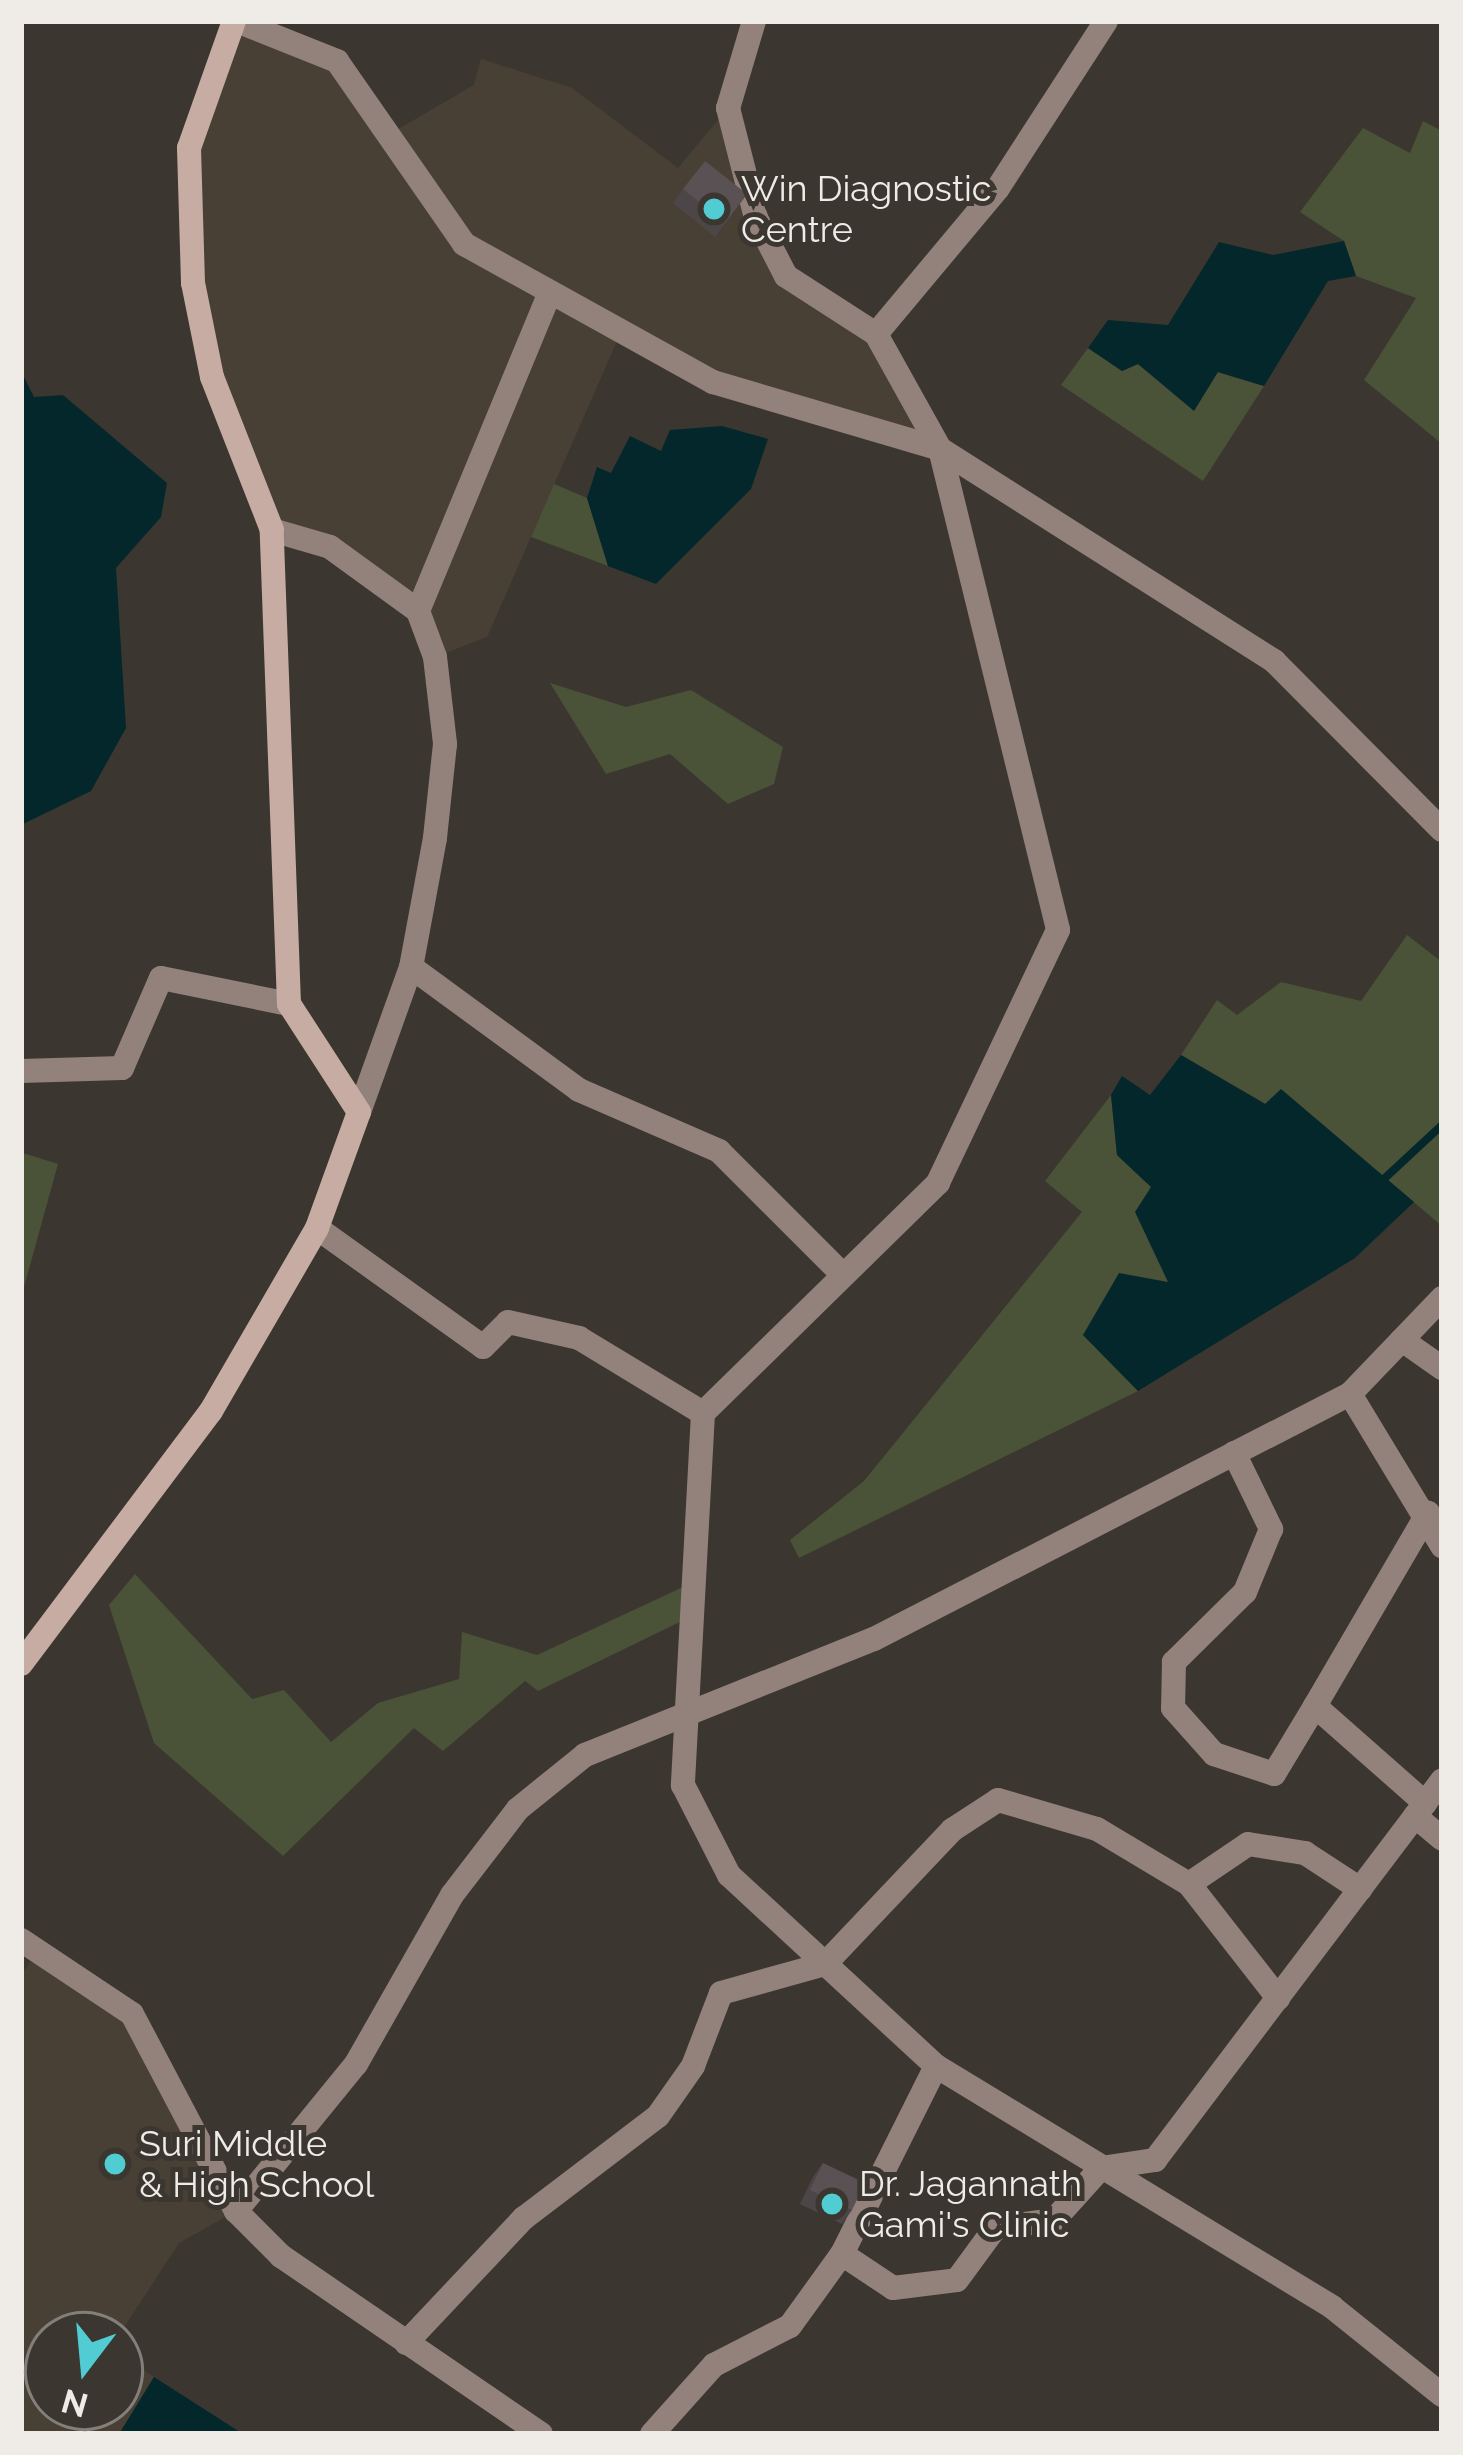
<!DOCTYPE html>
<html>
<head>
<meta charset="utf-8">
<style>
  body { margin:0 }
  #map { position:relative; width:1463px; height:2455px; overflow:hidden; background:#3b3730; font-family:Raleway,sans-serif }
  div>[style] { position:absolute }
  .built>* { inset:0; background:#484035 }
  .green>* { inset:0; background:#4a5237 }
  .water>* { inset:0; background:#04272b }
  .stream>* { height:8px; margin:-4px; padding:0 4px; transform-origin:4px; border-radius:4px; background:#04272b }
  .street>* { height:24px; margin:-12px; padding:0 12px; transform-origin:12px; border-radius:12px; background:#93827c }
  .secondary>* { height:24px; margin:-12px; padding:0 12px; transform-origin:12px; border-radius:12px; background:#c6aca3 }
  .wall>* { inset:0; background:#4d4648 }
  .building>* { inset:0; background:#5a5154 }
  .dots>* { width:33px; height:33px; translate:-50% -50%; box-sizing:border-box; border:6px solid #3b3730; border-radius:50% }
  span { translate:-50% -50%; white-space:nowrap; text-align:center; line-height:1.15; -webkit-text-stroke:10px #3b3730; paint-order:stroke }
  .poi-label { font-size:36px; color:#efece8 }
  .left { translate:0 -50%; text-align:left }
  .frame { position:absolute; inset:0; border:24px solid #efece8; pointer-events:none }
  .north { position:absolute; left:24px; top:2311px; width:120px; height:120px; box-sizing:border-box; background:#3b3730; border:3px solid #837f7a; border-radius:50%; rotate:196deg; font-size:33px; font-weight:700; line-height:48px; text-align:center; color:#efece8 }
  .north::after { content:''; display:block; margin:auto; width:42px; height:54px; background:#51ccd3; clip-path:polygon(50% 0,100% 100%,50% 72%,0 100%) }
</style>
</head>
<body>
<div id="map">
  <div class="built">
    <div style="clip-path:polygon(234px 21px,337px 61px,388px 135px,474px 85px,481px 59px,572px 88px,678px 168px,728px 108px,786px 276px,876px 334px,940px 449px,713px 382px,621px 332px,487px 637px,435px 657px,417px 611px,330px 547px,272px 530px,212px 377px,189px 148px)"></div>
    <div style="clip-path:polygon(37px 1951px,132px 2014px,236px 2211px,179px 2243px,119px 2335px,48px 2335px,48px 2407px,120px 2407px,120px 2354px,154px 2377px,119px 2434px,21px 2434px,21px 1976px)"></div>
  </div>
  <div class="green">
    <div style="clip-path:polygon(1423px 121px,1442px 131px,1442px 444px,1364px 380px,1416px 298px,1356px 276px,1344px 241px,1300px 212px,1363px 128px,1410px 153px)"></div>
    <div style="clip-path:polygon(1088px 348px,1122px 371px,1138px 364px,1194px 410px,1217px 372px,1264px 386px,1203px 481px,1061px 385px)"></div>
    <div style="clip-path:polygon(554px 484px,587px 498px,608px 566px,531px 537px)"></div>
    <div style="clip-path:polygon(550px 683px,626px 707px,691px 690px,783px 747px,774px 784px,728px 804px,670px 754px,606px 774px)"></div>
    <div style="clip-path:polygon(1407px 935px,1442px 962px,1442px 1226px,1281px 1090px,1266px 1104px,1181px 1055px,1217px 1000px,1237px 1015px,1281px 982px,1361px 1001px)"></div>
    <div style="clip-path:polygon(1111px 1095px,1117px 1155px,1151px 1187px,1169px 1283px,1083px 1335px,1138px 1391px,799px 1558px,790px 1540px,864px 1481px,1082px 1212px,1045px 1181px)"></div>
    <div style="clip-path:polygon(23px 1153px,58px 1164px,24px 1287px,21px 1286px)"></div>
    <div style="clip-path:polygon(135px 1574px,252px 1699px,284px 1690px,331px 1742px,378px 1703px,459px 1679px,462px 1632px,537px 1655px,696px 1581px,694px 1615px,538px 1691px,525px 1681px,443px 1751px,414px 1728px,283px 1856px,154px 1743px,109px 1605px)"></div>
  </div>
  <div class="water">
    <div style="clip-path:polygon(1344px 241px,1356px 276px,1328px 281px,1264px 386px,1218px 372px,1194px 411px,1138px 364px,1122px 371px,1088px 348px,1108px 320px,1168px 325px,1219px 242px,1273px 255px)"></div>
    <div style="clip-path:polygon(21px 371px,34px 397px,63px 395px,167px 483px,161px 517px,116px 568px,126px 728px,91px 791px,21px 825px)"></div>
    <div style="clip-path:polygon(722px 426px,768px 439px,751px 489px,656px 584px,608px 566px,587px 498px,597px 467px,611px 473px,630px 436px,661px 451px,670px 430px)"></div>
    <div style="clip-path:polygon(1181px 1055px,1265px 1104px,1281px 1089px,1414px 1202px,1355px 1258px,1138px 1391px,1083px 1335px,1119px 1273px,1168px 1282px,1135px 1212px,1151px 1187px,1117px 1155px,1111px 1095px,1122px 1076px,1150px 1095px)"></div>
    <div style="clip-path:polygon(154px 2377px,243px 2434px,119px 2434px)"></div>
  </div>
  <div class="stream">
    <div style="left:1385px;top:1178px;width:78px;rotate:-42.9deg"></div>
  </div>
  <div class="street">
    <div style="left:237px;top:21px;width:108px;rotate:21.8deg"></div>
    <div style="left:337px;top:61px;width:223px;rotate:55.2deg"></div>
    <div style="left:464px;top:244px;width:285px;rotate:29deg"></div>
    <div style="left:713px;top:382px;width:237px;rotate:16.4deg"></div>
    <div style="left:940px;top:449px;width:396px;rotate:32.4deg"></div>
    <div style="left:1274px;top:661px;width:238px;rotate:45.2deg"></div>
    <div style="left:754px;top:21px;width:91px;rotate:106.6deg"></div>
    <div style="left:728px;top:108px;width:114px;rotate:75.7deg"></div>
    <div style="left:756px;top:218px;width:65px;rotate:62.7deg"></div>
    <div style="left:786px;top:276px;width:107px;rotate:32.8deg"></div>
    <div style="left:876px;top:334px;width:132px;rotate:60.9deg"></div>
    <div style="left:940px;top:449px;width:495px;rotate:76.2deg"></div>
    <div style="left:1058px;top:930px;width:280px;rotate:115.4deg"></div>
    <div style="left:938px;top:1183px;width:329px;rotate:135.6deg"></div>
    <div style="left:703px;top:1413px;width:373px;rotate:93.1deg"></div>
    <div style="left:683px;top:1785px;width:101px;rotate:62.9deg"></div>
    <div style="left:729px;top:1875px;width:282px;rotate:42.7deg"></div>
    <div style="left:936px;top:2066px;width:464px;rotate:31.3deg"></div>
    <div style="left:1332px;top:2307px;width:141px;rotate:38.7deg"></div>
    <div style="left:876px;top:334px;width:190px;rotate:-50.1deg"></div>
    <div style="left:998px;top:188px;width:199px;rotate:-57.1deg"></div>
    <div style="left:272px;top:530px;width:60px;rotate:16.3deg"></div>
    <div style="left:330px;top:547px;width:109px;rotate:36deg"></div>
    <div style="left:418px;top:611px;width:49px;rotate:69.7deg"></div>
    <div style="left:435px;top:657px;width:88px;rotate:83.4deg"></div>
    <div style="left:445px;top:744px;width:95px;rotate:96.1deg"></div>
    <div style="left:435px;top:838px;width:131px;rotate:100.5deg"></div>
    <div style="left:411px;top:967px;width:154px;rotate:109.7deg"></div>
    <div style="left:418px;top:611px;width:345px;rotate:-67.5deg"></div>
    <div style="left:411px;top:967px;width:208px;rotate:36.2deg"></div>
    <div style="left:579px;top:1090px;width:153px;rotate:23.5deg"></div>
    <div style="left:719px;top:1151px;width:174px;rotate:45deg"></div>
    <div style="left:21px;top:1071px;width:101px;rotate:-1.7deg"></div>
    <div style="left:122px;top:1068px;width:98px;rotate:-66.6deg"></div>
    <div style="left:161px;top:978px;width:131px;rotate:11.5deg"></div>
    <div style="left:317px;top:1228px;width:204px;rotate:35.6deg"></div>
    <div style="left:483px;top:1347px;width:35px;rotate:-45deg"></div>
    <div style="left:508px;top:1322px;width:73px;rotate:12.7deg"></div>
    <div style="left:579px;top:1338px;width:145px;rotate:31.2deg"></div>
    <div style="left:1402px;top:1340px;width:49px;rotate:35deg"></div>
    <div style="left:1350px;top:1394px;width:178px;rotate:58.8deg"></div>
    <div style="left:1234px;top:1453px;width:85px;rotate:64deg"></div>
    <div style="left:1271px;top:1529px;width:68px;rotate:112.4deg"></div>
    <div style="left:1245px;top:1592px;width:100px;rotate:135.4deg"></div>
    <div style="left:1174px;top:1662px;width:46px;rotate:91.2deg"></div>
    <div style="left:1173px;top:1708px;width:62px;rotate:48.3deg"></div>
    <div style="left:1214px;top:1754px;width:63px;rotate:18.4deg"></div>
    <div style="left:1274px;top:1774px;width:79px;rotate:-58.9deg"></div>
    <div style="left:1315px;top:1706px;width:147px;rotate:41.4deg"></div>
    <div style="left:1315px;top:1706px;width:224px;rotate:-59.7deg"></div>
    <div style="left:1415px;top:1816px;width:35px;rotate:40deg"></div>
    <div style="left:1189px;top:1884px;width:71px;rotate:-34.1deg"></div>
    <div style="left:1248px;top:1844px;width:58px;rotate:9deg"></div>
    <div style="left:1305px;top:1853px;width:66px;rotate:33.2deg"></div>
    <div style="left:21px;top:1940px;width:133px;rotate:33.7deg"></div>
    <div style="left:132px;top:2014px;width:223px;rotate:62.2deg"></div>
    <div style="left:236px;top:2211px;width:64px;rotate:45deg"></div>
    <div style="left:281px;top:2256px;width:315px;rotate:34.4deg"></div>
    <div style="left:236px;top:2211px;width:190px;rotate:-50.8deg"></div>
    <div style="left:356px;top:2064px;width:194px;rotate:-60.4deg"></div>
    <div style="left:452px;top:1895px;width:108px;rotate:-52.5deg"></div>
    <div style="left:518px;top:1809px;width:86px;rotate:-38.9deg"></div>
    <div style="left:585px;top:1755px;width:311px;rotate:-21.9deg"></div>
    <div style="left:874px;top:1639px;width:535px;rotate:-27.24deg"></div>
    <div style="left:1350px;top:1394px;width:133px;rotate:-46.2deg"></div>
    <div style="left:842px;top:2254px;width:61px;rotate:33.7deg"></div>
    <div style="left:893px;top:2288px;width:64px;rotate:-7.1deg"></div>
    <div style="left:957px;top:2280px;width:64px;rotate:-53.8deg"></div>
    <div style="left:995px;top:2228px;width:60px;rotate:-7.7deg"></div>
    <div style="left:1054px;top:2220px;width:70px;rotate:-47.9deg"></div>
    <div style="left:1101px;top:2168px;width:55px;rotate:-8.4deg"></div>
    <div style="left:1155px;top:2160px;width:476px;rotate:-52.9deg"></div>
    <div style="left:406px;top:2343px;width:172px;rotate:-46.7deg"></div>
    <div style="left:524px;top:2218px;width:168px;rotate:-37.3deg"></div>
    <div style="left:658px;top:2116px;width:61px;rotate:-55deg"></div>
    <div style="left:693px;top:2066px;width:78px;rotate:-69deg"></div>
    <div style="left:721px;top:1993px;width:108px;rotate:-15.6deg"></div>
    <div style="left:825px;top:1964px;width:185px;rotate:-46.5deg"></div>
    <div style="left:952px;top:1830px;width:55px;rotate:-33.1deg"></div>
    <div style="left:998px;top:1800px;width:103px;rotate:16.3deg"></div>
    <div style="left:1097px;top:1829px;width:107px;rotate:30.9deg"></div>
    <div style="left:1189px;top:1884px;width:145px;rotate:52deg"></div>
    <div style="left:652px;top:2434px;width:93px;rotate:-48.1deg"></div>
    <div style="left:714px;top:2365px;width:85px;rotate:-27.2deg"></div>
    <div style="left:790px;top:2326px;width:89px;rotate:-54.2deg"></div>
    <div style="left:842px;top:2254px;width:210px;rotate:-63.4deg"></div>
  </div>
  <div class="secondary">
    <div style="left:21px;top:1664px;width:316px;rotate:-53.1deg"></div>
    <div style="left:211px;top:1411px;width:211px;rotate:-59.9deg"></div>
    <div style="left:317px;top:1228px;width:123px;rotate:-70.1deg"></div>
    <div style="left:359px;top:1112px;width:129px;rotate:-122.9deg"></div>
    <div style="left:289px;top:1004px;width:474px;rotate:-92.1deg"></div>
    <div style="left:272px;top:530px;width:164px;rotate:-111.4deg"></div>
    <div style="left:212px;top:377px;width:96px;rotate:-101.4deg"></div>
    <div style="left:193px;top:283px;width:135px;rotate:-91.7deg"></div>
    <div style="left:189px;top:148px;width:135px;rotate:-70.5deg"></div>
  </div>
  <div class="wall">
    <div style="clip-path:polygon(683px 189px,747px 194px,715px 237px,673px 203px)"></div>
    <div style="clip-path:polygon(823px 2163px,852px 2210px,842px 2224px,800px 2204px,813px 2177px)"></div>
  </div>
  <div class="building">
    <div style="clip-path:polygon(705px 161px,747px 194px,725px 223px,683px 189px)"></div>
    <div style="clip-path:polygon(823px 2163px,865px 2183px,852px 2210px,810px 2190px)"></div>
  </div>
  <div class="dots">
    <div style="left:714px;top:209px;background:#51ccd3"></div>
    <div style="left:115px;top:2164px;background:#51ccd3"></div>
    <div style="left:832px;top:2204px;background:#51ccd3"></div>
  </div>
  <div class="poi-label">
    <span class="left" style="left:741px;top:209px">Win Diagnostic<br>Centre</span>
    <span class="left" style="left:139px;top:2164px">Suri Middle<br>&amp; High School</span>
    <span class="left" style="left:859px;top:2204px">Dr. Jagannath<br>Gami's Clinic</span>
  </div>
  <div class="frame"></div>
  <div class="north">N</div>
</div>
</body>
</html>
